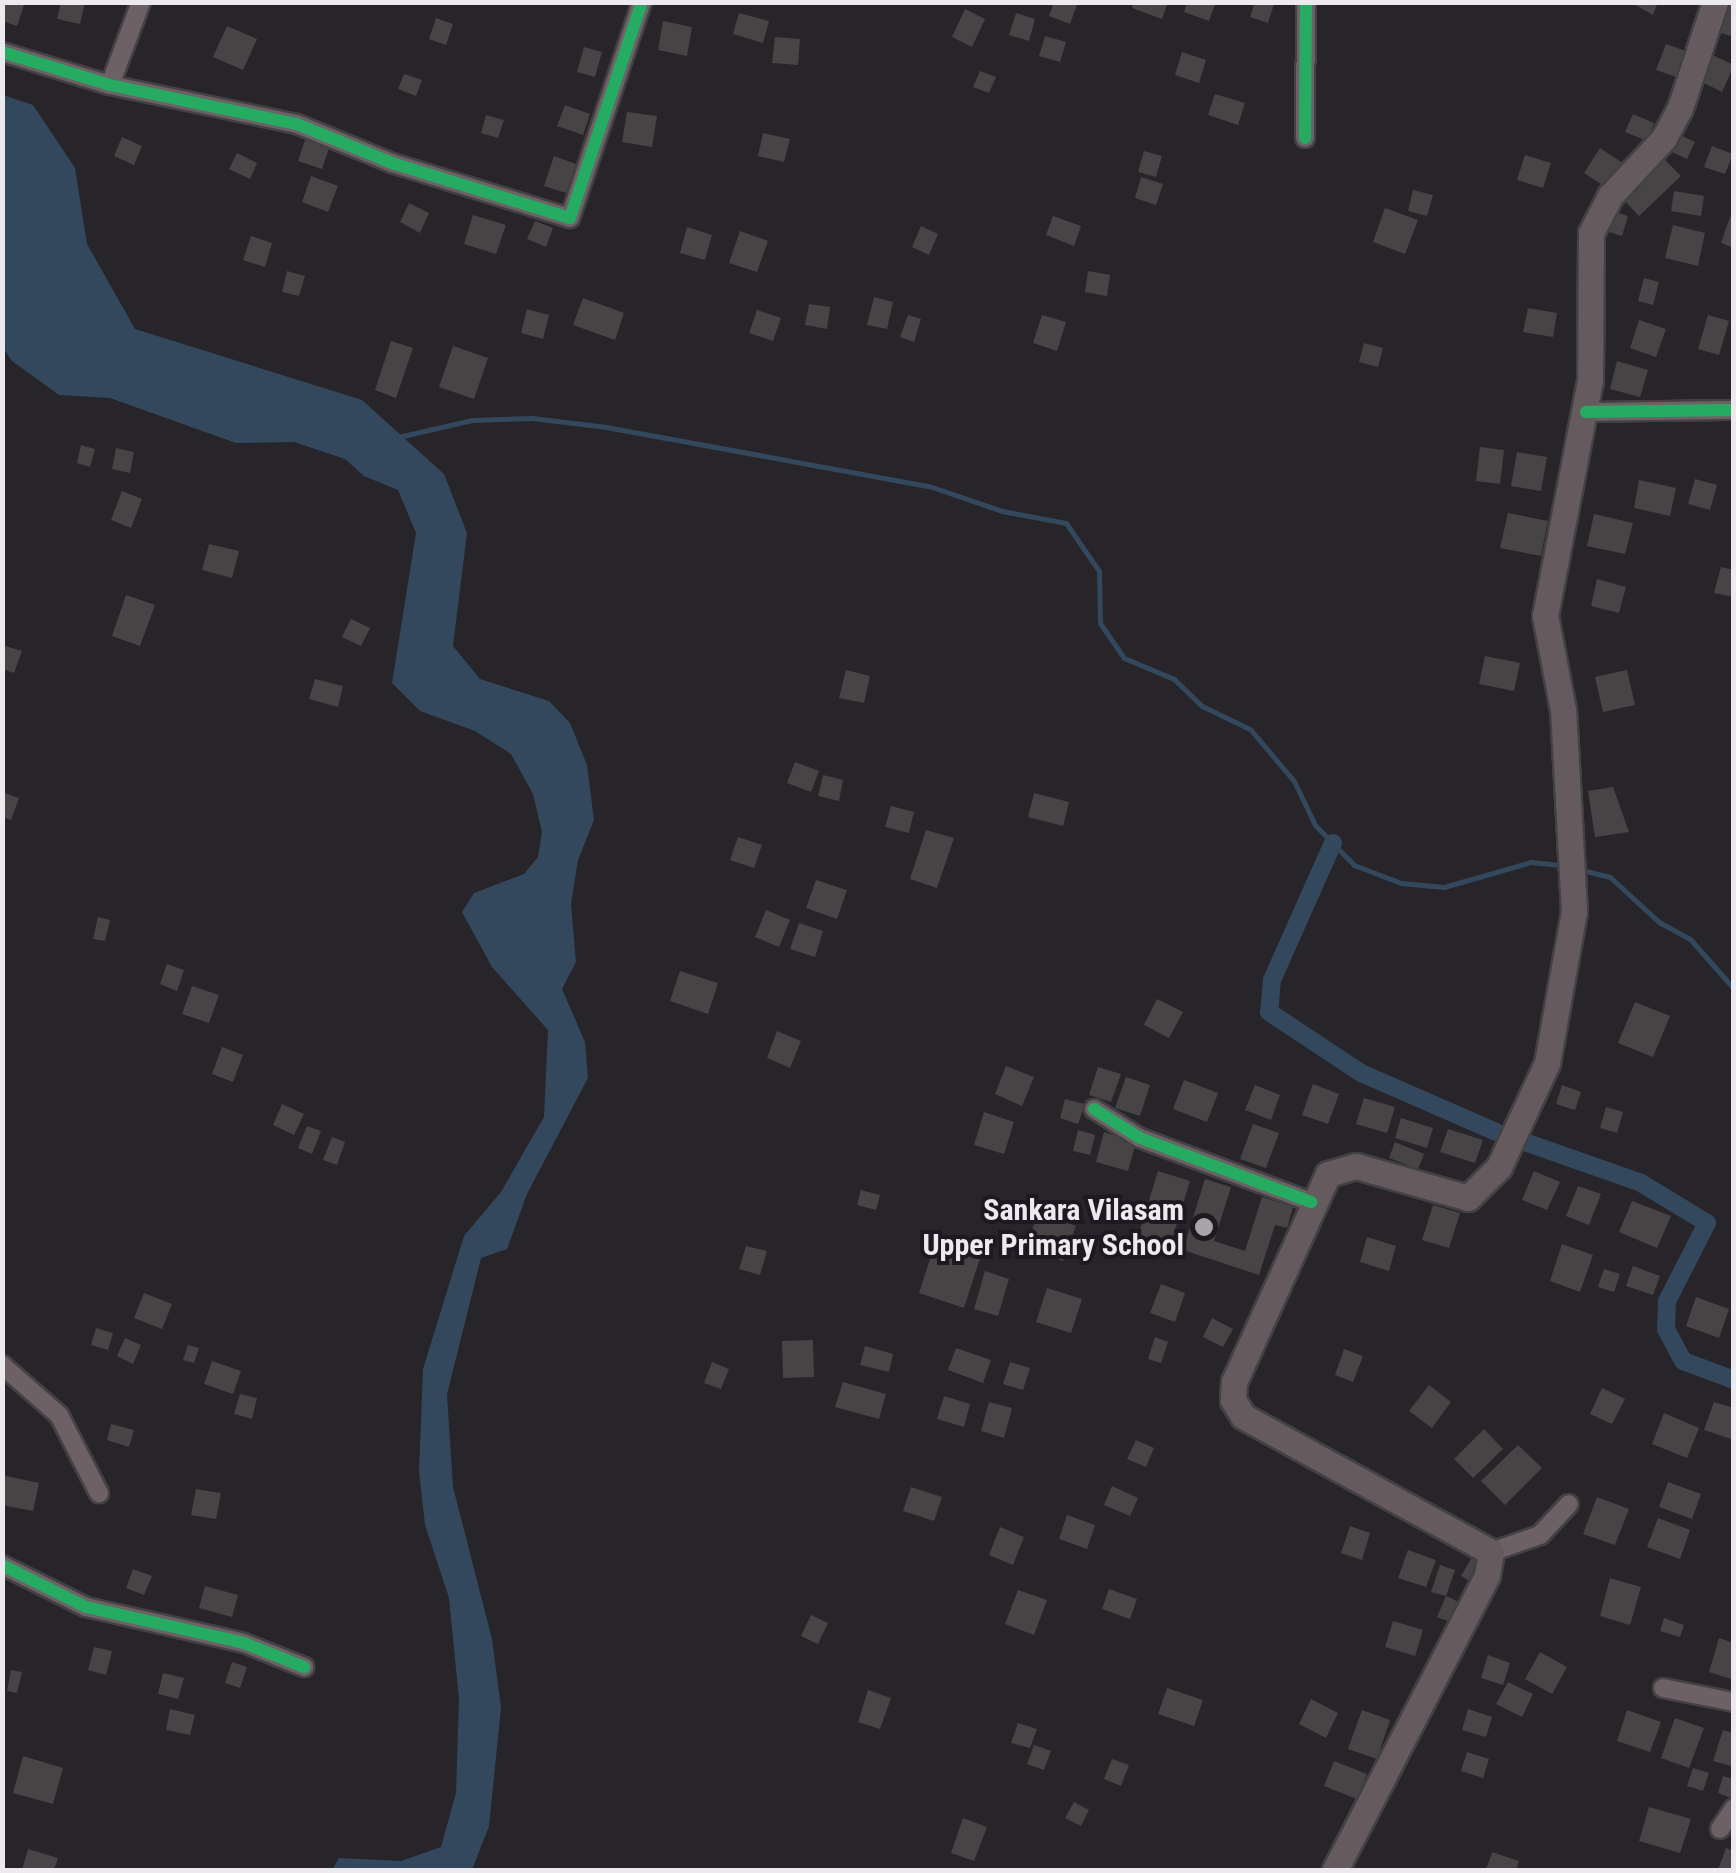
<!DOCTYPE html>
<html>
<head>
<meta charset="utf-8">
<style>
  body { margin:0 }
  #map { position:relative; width:1736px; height:1873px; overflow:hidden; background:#272529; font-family:"Roboto Condensed",sans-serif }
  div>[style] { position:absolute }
  .water>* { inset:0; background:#33485c }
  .stream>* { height:5px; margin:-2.5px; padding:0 2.5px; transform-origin:2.5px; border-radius:2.5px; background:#33485c }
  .canal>* { height:18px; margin:-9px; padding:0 9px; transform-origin:9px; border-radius:9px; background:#33485c }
  .building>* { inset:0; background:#464445 }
  .roads { filter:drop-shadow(2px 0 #434144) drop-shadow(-2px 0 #434144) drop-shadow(0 2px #434144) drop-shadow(0 -2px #434144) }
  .street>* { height:18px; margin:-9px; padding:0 9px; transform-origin:9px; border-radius:9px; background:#6d6165 }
  .secondary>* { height:25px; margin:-12.5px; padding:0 12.5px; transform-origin:12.5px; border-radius:12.5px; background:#655b5f }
  .cycleway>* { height:12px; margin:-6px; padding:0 6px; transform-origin:6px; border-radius:6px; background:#26ab63 }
  .dots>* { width:28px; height:28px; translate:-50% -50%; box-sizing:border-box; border:5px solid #1e1921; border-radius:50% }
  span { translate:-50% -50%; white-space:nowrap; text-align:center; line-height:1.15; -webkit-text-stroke:8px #1e1921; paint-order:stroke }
  .poi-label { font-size:30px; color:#edeaef; font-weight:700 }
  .right { translate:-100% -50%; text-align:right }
  .frame { position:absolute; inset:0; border:5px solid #edeaef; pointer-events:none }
</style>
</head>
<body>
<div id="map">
  <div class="water">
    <div style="clip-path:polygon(3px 95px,33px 105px,75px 168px,87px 244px,135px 329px,362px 400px,444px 474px,467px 533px,453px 646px,480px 679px,549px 701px,570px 723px,587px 765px,594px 820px,578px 860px,571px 904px,576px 962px,562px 989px,585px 1042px,588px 1078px,527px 1194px,507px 1249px,481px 1258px,447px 1394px,453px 1487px,492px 1639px,501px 1708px,489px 1826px,472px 1870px,332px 1870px,339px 1858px,401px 1861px,441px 1847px,456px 1793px,459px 1699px,449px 1598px,425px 1525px,419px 1471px,423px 1369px,464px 1236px,501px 1192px,544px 1117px,548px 1030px,492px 967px,462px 912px,474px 893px,524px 874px,538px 857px,542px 832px,533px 794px,511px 754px,475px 731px,420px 711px,392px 683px,416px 533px,398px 490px,364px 476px,345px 459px,294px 442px,236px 443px,110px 398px,59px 395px,12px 361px,2px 346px)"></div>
  </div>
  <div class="stream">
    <div style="left:398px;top:437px;width:76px;rotate:-12.9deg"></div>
    <div style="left:472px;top:420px;width:60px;rotate:-1.9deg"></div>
    <div style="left:532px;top:418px;width:75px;rotate:6.9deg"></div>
    <div style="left:606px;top:427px;width:328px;rotate:10.4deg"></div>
    <div style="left:929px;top:486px;width:77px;rotate:18.9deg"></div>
    <div style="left:1002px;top:511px;width:65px;rotate:10.6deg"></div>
    <div style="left:1066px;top:523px;width:58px;rotate:55.5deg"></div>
    <div style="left:1099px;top:571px;width:52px;rotate:88.9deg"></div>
    <div style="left:1100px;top:623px;width:42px;rotate:55.6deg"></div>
    <div style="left:1124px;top:658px;width:54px;rotate:22.8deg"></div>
    <div style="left:1174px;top:679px;width:39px;rotate:44deg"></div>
    <div style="left:1202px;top:706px;width:53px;rotate:25.6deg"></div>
    <div style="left:1250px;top:729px;width:68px;rotate:49.8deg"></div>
    <div style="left:1294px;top:781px;width:49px;rotate:64.5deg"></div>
    <div style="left:1315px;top:825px;width:56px;rotate:45.7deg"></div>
    <div style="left:1354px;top:865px;width:50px;rotate:21deg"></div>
    <div style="left:1401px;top:883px;width:43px;rotate:5.3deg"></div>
    <div style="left:1444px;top:887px;width:91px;rotate:-16deg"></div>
    <div style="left:1531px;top:862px;width:31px;rotate:6deg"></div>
    <div style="left:1582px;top:870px;width:29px;rotate:14deg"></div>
    <div style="left:1610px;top:877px;width:67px;rotate:42.6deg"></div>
    <div style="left:1659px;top:922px;width:37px;rotate:29deg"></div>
    <div style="left:1691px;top:940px;width:65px;rotate:48.7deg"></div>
    <div style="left:284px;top:1870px;width:30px"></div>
  </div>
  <div class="canal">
    <div style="left:1333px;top:843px;width:150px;rotate:114deg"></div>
    <div style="left:1272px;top:980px;width:32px;rotate:95deg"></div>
    <div style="left:1269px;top:1012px;width:110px;rotate:33.5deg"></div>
    <div style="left:1361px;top:1073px;width:147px;rotate:23.6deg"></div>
    <div style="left:1522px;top:1141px;width:126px;rotate:19.4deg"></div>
    <div style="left:1641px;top:1183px;width:77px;rotate:31.2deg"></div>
    <div style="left:1707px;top:1223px;width:88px;rotate:117.1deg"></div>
    <div style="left:1667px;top:1301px;width:28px;rotate:92deg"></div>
    <div style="left:1666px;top:1329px;width:36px;rotate:62deg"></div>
    <div style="left:1683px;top:1361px;width:54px;rotate:20.4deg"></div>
  </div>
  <div class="building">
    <div style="clip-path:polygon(2px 2px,25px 2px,17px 26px,2px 21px)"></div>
    <div style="clip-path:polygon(61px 2px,85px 2px,80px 24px,57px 19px)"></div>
    <div style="clip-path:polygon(1054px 2px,1077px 5px,1070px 24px,1049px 16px)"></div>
    <div style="clip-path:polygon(1134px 2px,1168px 2px,1162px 19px,1132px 8px)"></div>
    <div style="clip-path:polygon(1187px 2px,1216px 2px,1209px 21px,1184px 12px)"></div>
    <div style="clip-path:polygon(1255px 2px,1274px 4px,1268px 23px,1250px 17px)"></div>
    <div style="clip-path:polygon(1630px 2px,1658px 2px,1653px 15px)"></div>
    <div style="clip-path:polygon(1725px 2px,1734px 2px,1734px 37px,1715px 31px)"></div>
    <div style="clip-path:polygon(965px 9px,985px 19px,972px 47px,952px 37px)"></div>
    <div style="clip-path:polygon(739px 13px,769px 21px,763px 43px,733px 34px)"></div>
    <div style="clip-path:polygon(1016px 13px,1035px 19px,1029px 41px,1009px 35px)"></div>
    <div style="clip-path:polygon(436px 18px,453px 24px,446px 45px,429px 39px)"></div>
    <div style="clip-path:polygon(663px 21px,692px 27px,687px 56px,658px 50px)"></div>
    <div style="clip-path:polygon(227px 26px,257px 39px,243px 70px,213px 57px)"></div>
    <div style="clip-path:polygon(1045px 36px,1066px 42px,1060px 62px,1039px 56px)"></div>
    <div style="clip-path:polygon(775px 37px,800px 39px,798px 65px,772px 63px)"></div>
    <div style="clip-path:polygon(1666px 44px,1689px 52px,1679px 78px,1656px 70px)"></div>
    <div style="clip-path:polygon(584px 47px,602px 52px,595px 77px,577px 72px)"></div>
    <div style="clip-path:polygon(1182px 52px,1206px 60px,1199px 83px,1175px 75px)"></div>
    <div style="clip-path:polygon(1710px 54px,1734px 65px,1722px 92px,1698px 80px)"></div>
    <div style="clip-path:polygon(980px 71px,996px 77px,989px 93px,973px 87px)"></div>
    <div style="clip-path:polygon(404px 74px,422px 80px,416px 96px,398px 89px)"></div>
    <div style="clip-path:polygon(1215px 94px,1245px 103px,1238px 125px,1208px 115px)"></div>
    <div style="clip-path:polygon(565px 105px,590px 114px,583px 135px,557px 126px)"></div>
    <div style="clip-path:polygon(627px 112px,657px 116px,652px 147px,622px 142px)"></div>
    <div style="clip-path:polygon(1633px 114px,1654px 123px,1647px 141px,1625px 132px)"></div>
    <div style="clip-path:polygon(486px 115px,504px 120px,498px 138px,481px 133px)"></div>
    <div style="clip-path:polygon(763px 133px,790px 139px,784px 162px,758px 156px)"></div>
    <div style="clip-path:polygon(1680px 135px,1695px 142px,1687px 159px,1672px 152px)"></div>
    <div style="clip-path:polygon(122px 137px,142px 146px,134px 165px,114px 156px)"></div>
    <div style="clip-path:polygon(305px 140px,329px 148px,322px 169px,298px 161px)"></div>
    <div style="clip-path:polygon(1712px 146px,1733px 154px,1725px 174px,1704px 167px)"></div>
    <div style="clip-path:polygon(1600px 148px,1623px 163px,1607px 188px,1584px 173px)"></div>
    <div style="clip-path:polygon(1144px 151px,1162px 156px,1156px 177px,1138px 172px)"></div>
    <div style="clip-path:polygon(237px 153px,257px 163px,250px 179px,229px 169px)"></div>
    <div style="clip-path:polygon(1525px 155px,1551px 163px,1543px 188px,1517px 180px)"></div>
    <div style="clip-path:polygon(554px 156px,576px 164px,566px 193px,544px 186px)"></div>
    <div style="clip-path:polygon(1663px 158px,1681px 176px,1639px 216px,1622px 198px)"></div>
    <div style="clip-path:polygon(311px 176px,338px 186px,328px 212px,302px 202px)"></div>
    <div style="clip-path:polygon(1141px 177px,1163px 184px,1156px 205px,1135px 198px)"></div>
    <div style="clip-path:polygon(1413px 190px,1433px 195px,1427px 216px,1408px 211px)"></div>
    <div style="clip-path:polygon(1674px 191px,1704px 196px,1701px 216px,1671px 211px)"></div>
    <div style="clip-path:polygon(409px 203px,429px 213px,420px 233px,400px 222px)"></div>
    <div style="clip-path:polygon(1385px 208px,1418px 220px,1405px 254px,1373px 242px)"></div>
    <div style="clip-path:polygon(1615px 212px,1628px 216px,1622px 236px,1609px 232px)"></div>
    <div style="clip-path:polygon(473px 215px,506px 225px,496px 254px,464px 244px)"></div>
    <div style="clip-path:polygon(1053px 216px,1081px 226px,1074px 246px,1046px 235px)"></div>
    <div style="clip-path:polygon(1730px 217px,1734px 218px,1734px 248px,1721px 243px)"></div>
    <div style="clip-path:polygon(535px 221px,553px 228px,546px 247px,527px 239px)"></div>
    <div style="clip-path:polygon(1673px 225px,1705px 233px,1698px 266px,1665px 258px)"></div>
    <div style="clip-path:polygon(921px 226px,938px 234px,929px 255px,912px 247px)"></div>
    <div style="clip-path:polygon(687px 227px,712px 235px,705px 260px,680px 253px)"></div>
    <div style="clip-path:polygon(740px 231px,768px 241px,757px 272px,729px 263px)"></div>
    <div style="clip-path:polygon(251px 236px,272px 243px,265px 267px,243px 260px)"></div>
    <div style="clip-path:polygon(287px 271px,305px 276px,299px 296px,282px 292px)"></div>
    <div style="clip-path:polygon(1088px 271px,1110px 275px,1107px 296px,1085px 292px)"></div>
    <div style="clip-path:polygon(1644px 278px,1659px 282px,1653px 305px,1638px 301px)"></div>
    <div style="clip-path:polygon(874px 297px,893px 302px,887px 329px,867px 325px)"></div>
    <div style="clip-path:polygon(583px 298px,624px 313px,615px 340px,573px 325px)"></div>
    <div style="clip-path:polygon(809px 304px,830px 307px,827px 329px,805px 325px)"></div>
    <div style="clip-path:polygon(1528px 308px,1557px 313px,1553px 337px,1523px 332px)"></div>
    <div style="clip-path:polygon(527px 309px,549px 315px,543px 339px,521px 333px)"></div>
    <div style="clip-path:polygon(757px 310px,781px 318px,773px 341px,749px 333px)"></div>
    <div style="clip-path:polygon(908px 315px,921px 319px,914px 342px,900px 337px)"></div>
    <div style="clip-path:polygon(1042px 315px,1066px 322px,1057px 351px,1033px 343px)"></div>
    <div style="clip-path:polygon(1708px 315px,1729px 321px,1719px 355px,1698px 349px)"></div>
    <div style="clip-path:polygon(1639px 320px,1666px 329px,1656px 357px,1630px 348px)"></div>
    <div style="clip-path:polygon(391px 341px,413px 348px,396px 398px,375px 390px)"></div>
    <div style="clip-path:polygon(1364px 343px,1383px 348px,1378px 367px,1359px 362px)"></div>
    <div style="clip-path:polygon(453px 346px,488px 358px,474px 399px,439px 387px)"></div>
    <div style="clip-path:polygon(1617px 361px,1648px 370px,1640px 397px,1610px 389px)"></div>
    <div style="clip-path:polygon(81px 445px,95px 449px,90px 467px,77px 463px)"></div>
    <div style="clip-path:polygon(1480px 447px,1504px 450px,1500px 484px,1476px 481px)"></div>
    <div style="clip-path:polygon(116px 448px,134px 452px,130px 473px,112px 469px)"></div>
    <div style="clip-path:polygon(1517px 452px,1547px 457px,1541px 491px,1511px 486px)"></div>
    <div style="clip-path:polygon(1695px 479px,1717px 485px,1710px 510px,1688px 504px)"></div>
    <div style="clip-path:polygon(1639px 480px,1676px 488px,1670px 516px,1634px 508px)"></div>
    <div style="clip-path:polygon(122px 491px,142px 499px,131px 528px,111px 520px)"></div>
    <div style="clip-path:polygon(1508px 513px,1548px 521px,1541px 556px,1500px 548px)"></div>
    <div style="clip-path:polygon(1594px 514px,1633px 523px,1625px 554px,1587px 546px)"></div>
    <div style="clip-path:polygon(209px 544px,239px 551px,232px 578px,202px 570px)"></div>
    <div style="clip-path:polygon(1721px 567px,1734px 570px,1734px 597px,1714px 593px)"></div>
    <div style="clip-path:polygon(1597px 579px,1626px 587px,1619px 613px,1591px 606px)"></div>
    <div style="clip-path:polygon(126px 595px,155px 605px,140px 646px,112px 636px)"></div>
    <div style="clip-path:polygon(351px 619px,370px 628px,361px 646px,342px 637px)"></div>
    <div style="clip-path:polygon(2px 645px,22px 651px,14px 673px,2px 669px)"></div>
    <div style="clip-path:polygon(1485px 656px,1520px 663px,1514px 691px,1479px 684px)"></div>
    <div style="clip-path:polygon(846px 670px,870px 676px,864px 703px,839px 698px)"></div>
    <div style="clip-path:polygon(1627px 670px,1635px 705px,1603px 712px,1595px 677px)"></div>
    <div style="clip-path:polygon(315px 679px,343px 686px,338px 707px,309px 699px)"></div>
    <div style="clip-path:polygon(795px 762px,819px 771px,811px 792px,787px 783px)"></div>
    <div style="clip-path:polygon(823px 775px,843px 780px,839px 801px,818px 796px)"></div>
    <div style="clip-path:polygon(1613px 787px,1629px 832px,1595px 837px,1588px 791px)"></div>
    <div style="clip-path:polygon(2px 792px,19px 798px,11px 820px,2px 817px)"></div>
    <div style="clip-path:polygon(1034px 793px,1069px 802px,1063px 826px,1028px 817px)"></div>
    <div style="clip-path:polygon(891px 806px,914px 812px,909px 833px,885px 827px)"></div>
    <div style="clip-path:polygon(926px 830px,954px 838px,937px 888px,910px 879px)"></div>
    <div style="clip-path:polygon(738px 837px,762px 845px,754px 868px,730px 860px)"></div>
    <div style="clip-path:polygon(816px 880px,847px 890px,837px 919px,806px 908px)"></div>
    <div style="clip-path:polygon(766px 910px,790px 920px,779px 947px,755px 937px)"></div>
    <div style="clip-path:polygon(98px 917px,110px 920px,105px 941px,93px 939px)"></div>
    <div style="clip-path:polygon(799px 923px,823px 931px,815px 957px,790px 949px)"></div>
    <div style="clip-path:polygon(167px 964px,184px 970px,177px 991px,160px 984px)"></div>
    <div style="clip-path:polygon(680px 971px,718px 983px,708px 1014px,670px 1001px)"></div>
    <div style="clip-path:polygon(192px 986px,219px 995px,209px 1023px,182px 1014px)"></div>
    <div style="clip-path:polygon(1157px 999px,1183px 1012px,1169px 1038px,1144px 1025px)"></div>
    <div style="clip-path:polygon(1635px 1002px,1670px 1016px,1653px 1057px,1618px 1043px)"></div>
    <div style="clip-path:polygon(777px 1031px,801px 1041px,790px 1068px,767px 1058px)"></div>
    <div style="clip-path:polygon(222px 1047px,243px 1055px,233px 1082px,212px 1074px)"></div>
    <div style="clip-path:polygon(1006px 1066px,1034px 1077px,1022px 1106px,995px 1094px)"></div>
    <div style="clip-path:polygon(1098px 1067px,1121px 1074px,1111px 1102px,1089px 1095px)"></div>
    <div style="clip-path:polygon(1126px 1077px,1150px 1085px,1140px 1116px,1115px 1108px)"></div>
    <div style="clip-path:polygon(1184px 1080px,1218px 1093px,1207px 1122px,1173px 1109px)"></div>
    <div style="clip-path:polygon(1313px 1084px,1339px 1094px,1328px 1124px,1302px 1115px)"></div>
    <div style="clip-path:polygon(1255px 1085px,1280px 1095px,1271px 1120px,1245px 1110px)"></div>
    <div style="clip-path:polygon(1562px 1085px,1581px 1092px,1575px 1110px,1556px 1104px)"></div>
    <div style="clip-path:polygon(1364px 1098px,1395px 1107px,1387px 1133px,1356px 1124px)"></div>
    <div style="clip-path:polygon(1065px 1099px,1085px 1104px,1078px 1124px,1060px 1118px)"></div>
    <div style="clip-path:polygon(282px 1104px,304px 1114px,294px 1135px,273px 1125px)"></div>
    <div style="clip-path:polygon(1606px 1107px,1623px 1112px,1617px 1133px,1600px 1128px)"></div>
    <div style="clip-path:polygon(984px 1112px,1014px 1122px,1004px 1154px,974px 1145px)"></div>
    <div style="clip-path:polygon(1401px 1118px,1433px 1128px,1427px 1148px,1395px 1138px)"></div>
    <div style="clip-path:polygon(1253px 1124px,1279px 1133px,1266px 1168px,1240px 1159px)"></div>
    <div style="clip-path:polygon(307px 1126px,321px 1131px,312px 1154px,298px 1148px)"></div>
    <div style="clip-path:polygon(1448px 1129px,1483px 1140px,1475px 1163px,1440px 1152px)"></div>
    <div style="clip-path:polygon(1078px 1130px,1095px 1135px,1090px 1155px,1073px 1151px)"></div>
    <div style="clip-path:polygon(1104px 1132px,1136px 1142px,1128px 1171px,1096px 1162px)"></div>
    <div style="clip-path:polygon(332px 1137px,345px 1142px,337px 1165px,323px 1160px)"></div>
    <div style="clip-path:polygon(1395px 1142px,1424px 1154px,1418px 1169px,1389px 1158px)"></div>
    <div style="clip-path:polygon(1158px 1171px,1190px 1181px,1167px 1256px,1135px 1246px)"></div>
    <div style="clip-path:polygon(1534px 1171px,1560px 1182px,1547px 1210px,1522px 1200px)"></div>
    <div style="clip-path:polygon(1205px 1179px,1231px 1187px,1214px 1241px,1245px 1251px,1262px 1197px,1293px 1207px,1287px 1228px,1275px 1225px,1259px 1275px,1183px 1250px)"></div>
    <div style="clip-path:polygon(1578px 1186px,1601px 1194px,1589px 1225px,1566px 1216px)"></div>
    <div style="clip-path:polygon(861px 1190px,880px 1195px,876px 1210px,857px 1205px)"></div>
    <div style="clip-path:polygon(1632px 1201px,1671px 1216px,1657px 1248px,1619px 1232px)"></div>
    <div style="clip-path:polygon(1433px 1205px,1460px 1213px,1449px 1248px,1422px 1240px)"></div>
    <div style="clip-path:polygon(1038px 1213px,1076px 1226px,1063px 1261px,1026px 1247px)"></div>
    <div style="clip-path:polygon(937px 1237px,982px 1252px,964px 1308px,919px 1293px)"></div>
    <div style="clip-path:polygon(1367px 1237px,1396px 1246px,1389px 1271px,1360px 1262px)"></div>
    <div style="clip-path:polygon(1562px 1244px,1593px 1255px,1580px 1292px,1550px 1281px)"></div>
    <div style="clip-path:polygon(746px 1246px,767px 1251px,760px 1275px,739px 1269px)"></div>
    <div style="clip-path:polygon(1633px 1266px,1660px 1276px,1653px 1295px,1626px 1286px)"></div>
    <div style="clip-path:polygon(1604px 1269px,1620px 1274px,1614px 1292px,1598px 1287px)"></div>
    <div style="clip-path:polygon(985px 1271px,1009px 1279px,998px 1316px,974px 1309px)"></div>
    <div style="clip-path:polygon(1161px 1284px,1185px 1293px,1175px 1322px,1150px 1313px)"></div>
    <div style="clip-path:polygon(1047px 1288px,1082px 1299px,1071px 1333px,1036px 1322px)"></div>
    <div style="clip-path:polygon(144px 1293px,172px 1304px,162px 1329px,134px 1318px)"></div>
    <div style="clip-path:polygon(1696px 1297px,1729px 1309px,1719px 1338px,1686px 1326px)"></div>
    <div style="clip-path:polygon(1212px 1318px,1233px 1329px,1223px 1347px,1203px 1337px)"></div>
    <div style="clip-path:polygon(96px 1328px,113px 1333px,108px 1350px,91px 1345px)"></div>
    <div style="clip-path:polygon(1155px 1337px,1168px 1342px,1161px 1363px,1148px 1359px)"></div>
    <div style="clip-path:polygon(125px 1338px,141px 1345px,133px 1364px,117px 1356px)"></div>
    <div style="clip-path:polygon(813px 1340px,814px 1377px,783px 1378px,782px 1341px)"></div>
    <div style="clip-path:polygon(188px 1345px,199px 1348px,194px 1363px,183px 1360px)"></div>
    <div style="clip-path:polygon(865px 1346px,893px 1354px,889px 1372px,860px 1365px)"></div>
    <div style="clip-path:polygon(956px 1348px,991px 1360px,983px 1383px,948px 1370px)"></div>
    <div style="clip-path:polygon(1344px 1349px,1363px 1356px,1353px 1382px,1335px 1375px)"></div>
    <div style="clip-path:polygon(212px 1361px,241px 1371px,233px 1394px,204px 1384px)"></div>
    <div style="clip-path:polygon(712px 1362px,729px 1369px,721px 1389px,704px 1383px)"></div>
    <div style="clip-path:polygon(1010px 1362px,1030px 1368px,1023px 1390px,1003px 1384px)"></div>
    <div style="clip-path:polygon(843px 1382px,886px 1394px,879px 1419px,835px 1407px)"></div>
    <div style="clip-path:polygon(1429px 1385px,1451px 1402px,1432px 1428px,1409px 1411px)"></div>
    <div style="clip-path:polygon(1602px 1388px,1625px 1399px,1612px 1424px,1590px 1414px)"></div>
    <div style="clip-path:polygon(240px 1394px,257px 1398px,252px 1419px,234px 1414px)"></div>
    <div style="clip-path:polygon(944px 1396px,970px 1404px,964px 1427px,937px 1419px)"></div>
    <div style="clip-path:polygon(989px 1402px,1012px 1408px,1004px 1438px,981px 1431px)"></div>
    <div style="clip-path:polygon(1714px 1402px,1734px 1408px,1734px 1440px,1704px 1430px)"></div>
    <div style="clip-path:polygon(1664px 1413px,1699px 1428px,1687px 1458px,1652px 1444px)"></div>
    <div style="clip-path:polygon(111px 1424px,134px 1430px,129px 1447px,107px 1440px)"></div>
    <div style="clip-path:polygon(1484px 1429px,1503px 1449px,1473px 1478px,1454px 1459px)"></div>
    <div style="clip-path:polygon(1136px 1440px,1154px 1448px,1146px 1467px,1127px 1459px)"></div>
    <div style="clip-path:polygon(1518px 1445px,1542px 1468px,1505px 1505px,1481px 1481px)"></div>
    <div style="clip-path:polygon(2px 1475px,39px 1483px,33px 1511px,2px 1505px)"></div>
    <div style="clip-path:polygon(1668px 1482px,1701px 1494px,1692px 1519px,1659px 1507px)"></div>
    <div style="clip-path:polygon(1112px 1486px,1138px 1498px,1130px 1516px,1104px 1505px)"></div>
    <div style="clip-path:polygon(911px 1487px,942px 1497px,934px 1521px,903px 1511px)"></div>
    <div style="clip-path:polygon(196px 1489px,221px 1493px,216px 1519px,191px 1515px)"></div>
    <div style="clip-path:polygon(1597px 1497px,1629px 1509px,1615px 1545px,1583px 1534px)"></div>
    <div style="clip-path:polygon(1067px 1515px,1095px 1525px,1087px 1549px,1059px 1539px)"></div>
    <div style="clip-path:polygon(1658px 1518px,1690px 1530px,1680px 1559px,1647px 1547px)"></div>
    <div style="clip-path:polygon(1350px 1526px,1370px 1533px,1362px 1560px,1341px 1553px)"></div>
    <div style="clip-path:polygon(1000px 1527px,1024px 1537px,1013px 1565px,989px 1555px)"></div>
    <div style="clip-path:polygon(1408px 1550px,1436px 1560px,1426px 1587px,1398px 1578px)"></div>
    <div style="clip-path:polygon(1472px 1557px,1482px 1563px,1471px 1582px,1461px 1576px)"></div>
    <div style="clip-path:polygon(1440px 1565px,1455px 1570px,1446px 1596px,1431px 1592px)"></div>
    <div style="clip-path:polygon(133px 1569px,152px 1576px,144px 1595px,126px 1588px)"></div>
    <div style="clip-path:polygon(1610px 1578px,1641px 1587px,1630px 1625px,1600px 1616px)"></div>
    <div style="clip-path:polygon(205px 1586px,238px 1595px,232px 1617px,199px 1608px)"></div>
    <div style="clip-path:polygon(1109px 1589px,1137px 1599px,1130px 1619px,1102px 1609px)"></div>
    <div style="clip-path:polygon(1018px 1590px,1047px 1600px,1034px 1635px,1005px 1624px)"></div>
    <div style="clip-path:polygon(1446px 1596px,1459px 1602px,1451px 1622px,1437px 1617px)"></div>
    <div style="clip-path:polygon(811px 1615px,828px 1623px,818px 1644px,801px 1636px)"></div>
    <div style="clip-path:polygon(1664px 1618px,1684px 1625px,1680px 1637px,1660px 1631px)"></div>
    <div style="clip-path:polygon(1393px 1621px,1423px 1630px,1415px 1656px,1385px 1647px)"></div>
    <div style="clip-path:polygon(1719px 1638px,1734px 1643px,1734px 1680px,1709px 1672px)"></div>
    <div style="clip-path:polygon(94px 1647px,112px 1651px,106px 1675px,88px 1670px)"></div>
    <div style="clip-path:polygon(1540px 1652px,1567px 1667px,1552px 1694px,1525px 1679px)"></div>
    <div style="clip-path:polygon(1488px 1655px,1510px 1663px,1503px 1685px,1481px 1678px)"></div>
    <div style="clip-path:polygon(232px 1662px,247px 1667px,240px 1688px,225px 1683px)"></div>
    <div style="clip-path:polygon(11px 1670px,22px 1672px,17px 1693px,7px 1691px)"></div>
    <div style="clip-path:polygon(163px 1673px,184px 1678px,178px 1699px,158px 1694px)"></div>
    <div style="clip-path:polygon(1508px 1682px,1533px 1694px,1522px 1717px,1496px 1704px)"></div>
    <div style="clip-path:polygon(1167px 1688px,1203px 1700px,1194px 1726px,1158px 1714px)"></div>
    <div style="clip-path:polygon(868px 1690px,891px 1698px,880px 1729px,858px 1722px)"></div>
    <div style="clip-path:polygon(1311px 1699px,1338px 1713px,1326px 1738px,1299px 1724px)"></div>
    <div style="clip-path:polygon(170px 1709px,195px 1715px,190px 1735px,166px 1730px)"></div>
    <div style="clip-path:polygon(1468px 1709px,1492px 1717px,1486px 1737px,1462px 1730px)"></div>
    <div style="clip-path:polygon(1362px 1710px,1390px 1720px,1377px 1759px,1348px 1749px)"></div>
    <div style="clip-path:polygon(1627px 1710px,1661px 1722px,1650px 1752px,1617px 1741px)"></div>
    <div style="clip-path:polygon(1675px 1718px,1704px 1728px,1689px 1768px,1661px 1758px)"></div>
    <div style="clip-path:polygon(1018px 1723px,1037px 1729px,1030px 1748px,1011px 1743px)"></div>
    <div style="clip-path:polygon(1723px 1730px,1734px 1733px,1734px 1767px,1713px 1761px)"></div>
    <div style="clip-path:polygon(1034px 1745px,1051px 1751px,1044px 1770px,1027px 1764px)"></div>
    <div style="clip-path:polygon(1467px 1752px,1489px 1759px,1483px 1778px,1461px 1771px)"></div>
    <div style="clip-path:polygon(23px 1756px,63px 1768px,53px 1804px,13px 1793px)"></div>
    <div style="clip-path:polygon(1112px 1759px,1129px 1765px,1121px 1786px,1104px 1779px)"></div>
    <div style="clip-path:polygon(1334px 1761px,1367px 1774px,1357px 1799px,1324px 1786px)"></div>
    <div style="clip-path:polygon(1693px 1768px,1709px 1773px,1703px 1791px,1687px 1786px)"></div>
    <div style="clip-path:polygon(1723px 1776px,1734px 1779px,1734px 1799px,1718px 1793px)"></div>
    <div style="clip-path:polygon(1074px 1802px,1089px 1810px,1081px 1826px,1065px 1818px)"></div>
    <div style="clip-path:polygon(1649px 1807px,1691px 1819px,1680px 1853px,1639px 1841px)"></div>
    <div style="clip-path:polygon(963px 1818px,987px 1827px,974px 1861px,951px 1853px)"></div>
    <div style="clip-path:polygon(1726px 1848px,1734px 1851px,1734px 1870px,1718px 1870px)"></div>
    <div style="clip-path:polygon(28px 1849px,58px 1858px,54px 1870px,22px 1870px)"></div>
    <div style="clip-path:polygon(1492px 1852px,1519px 1861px,1516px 1870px,1486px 1870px)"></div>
  </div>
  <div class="roads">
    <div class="street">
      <div style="left:2px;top:52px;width:113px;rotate:17deg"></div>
      <div style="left:110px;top:85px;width:191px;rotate:11.8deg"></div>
      <div style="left:297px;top:124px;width:103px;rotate:22.3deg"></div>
      <div style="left:392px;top:163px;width:186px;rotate:17.2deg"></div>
      <div style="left:570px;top:218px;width:228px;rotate:-71.6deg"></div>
      <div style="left:110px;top:85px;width:89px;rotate:-69.5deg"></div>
      <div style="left:1305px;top:138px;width:136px;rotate:-89.6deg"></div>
      <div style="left:1586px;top:412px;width:148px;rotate:-0.8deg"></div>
      <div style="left:1094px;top:1109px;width:54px;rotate:32.2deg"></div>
      <div style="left:1140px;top:1138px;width:183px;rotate:20.5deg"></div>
      <div style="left:2px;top:1365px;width:76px;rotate:41.3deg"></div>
      <div style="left:59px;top:1415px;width:88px;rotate:62.9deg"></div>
      <div style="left:1491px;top:1552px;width:52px;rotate:-19.1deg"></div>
      <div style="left:1540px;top:1535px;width:42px;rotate:-46.9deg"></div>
      <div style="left:2px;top:1565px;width:94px;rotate:26.6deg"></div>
      <div style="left:86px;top:1607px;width:162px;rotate:12.8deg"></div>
      <div style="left:244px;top:1643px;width:65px;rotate:21.8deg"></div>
      <div style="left:1663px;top:1688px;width:72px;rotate:11.2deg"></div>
      <div style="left:1720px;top:1829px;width:25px;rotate:-56deg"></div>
    </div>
    <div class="secondary">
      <div style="left:1335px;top:1870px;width:332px;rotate:-62.7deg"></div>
      <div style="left:1487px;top:1575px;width:23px;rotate:-80deg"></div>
      <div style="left:1491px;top:1552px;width:283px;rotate:-151.3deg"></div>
      <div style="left:1243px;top:1416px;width:19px;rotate:-122deg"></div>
      <div style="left:1233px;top:1400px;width:18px;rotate:-87deg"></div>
      <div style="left:1234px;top:1382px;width:228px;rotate:-65.7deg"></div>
      <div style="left:1328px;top:1174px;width:29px;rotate:-16deg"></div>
      <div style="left:1356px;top:1166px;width:116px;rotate:15.9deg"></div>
      <div style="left:1468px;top:1198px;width:44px;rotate:-45deg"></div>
      <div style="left:1499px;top:1167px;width:115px;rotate:-65.2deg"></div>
      <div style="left:1547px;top:1063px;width:154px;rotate:-79.9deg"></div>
      <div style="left:1574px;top:911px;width:201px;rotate:-93.1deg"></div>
      <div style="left:1563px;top:710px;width:96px;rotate:-100.8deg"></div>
      <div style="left:1545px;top:616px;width:239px;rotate:-79.2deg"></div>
      <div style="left:1590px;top:381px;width:148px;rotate:-89.6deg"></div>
      <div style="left:1591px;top:233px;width:42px;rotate:-62.8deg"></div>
      <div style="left:1610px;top:196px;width:79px;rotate:-47deg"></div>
      <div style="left:1664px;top:138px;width:34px;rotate:-62deg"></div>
      <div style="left:1680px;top:108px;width:112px;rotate:-71.7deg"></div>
    </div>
  </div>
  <div class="cycleway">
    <div style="left:2px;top:52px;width:113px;rotate:17deg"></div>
    <div style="left:110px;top:85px;width:191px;rotate:11.8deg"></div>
    <div style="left:297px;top:124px;width:103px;rotate:22.3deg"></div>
    <div style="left:392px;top:163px;width:186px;rotate:17.2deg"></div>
    <div style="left:570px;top:218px;width:228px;rotate:-71.6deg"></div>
    <div style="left:1305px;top:138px;width:136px;rotate:-89.6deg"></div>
    <div style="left:1586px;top:412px;width:148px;rotate:-0.8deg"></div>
    <div style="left:1094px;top:1109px;width:54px;rotate:32.2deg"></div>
    <div style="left:1140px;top:1138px;width:183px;rotate:20.5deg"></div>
    <div style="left:2px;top:1565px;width:94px;rotate:26.6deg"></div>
    <div style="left:86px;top:1607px;width:162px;rotate:12.8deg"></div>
    <div style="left:244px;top:1643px;width:65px;rotate:21.8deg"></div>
  </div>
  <div class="dots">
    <div style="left:1204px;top:1227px;background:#a8a5aa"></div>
  </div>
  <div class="poi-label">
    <span class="right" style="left:1184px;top:1227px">Sankara Vilasam<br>Upper Primary School</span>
  </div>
  <div class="frame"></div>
</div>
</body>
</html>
